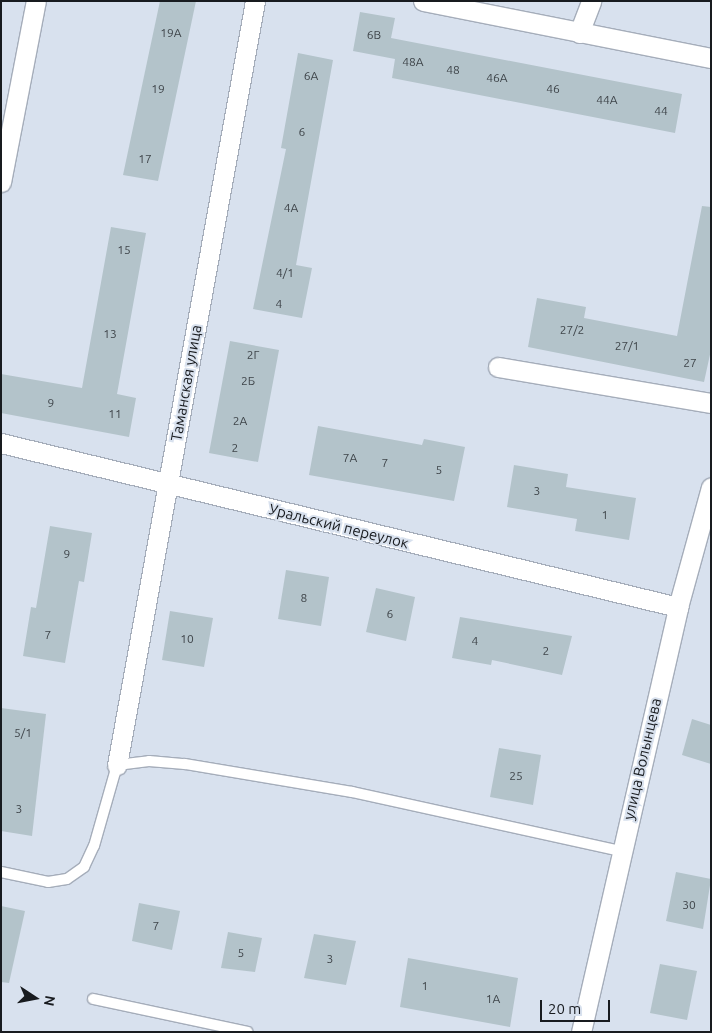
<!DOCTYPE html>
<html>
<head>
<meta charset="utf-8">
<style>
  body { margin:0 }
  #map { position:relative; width:712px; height:1033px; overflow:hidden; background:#d8e1ee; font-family:Ubuntu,sans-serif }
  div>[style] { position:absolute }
  .building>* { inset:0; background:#b3c3ca }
  .roads { filter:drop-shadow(1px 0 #a5adba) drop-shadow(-1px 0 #a5adba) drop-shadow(0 1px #a5adba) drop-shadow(0 -1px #a5adba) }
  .lane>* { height:10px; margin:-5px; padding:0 5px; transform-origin:5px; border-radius:5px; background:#fff }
  .street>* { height:19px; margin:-9.5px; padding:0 9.5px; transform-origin:9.5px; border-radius:9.5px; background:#fff }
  span { translate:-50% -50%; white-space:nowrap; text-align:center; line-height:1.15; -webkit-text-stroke:4px #d8e1ee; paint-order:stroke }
  .number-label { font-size:12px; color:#3f454a }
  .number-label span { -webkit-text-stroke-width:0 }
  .street-label { font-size:15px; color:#181b1f }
  .frame { position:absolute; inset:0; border:2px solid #181b1f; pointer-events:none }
  .north { position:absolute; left:10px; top:973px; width:50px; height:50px; -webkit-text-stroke:4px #d8e1ee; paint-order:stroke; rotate:101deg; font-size:14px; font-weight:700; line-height:20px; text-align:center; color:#181b1f }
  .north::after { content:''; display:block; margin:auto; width:18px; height:22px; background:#181b1f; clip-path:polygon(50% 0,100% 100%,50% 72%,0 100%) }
  .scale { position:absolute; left:540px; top:1000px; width:70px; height:22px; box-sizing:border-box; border:2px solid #181b1f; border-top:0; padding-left:6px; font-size:15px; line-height:18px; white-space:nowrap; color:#181b1f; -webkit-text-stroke:4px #d8e1ee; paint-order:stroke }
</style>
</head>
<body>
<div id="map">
  <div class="building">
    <div style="clip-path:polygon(160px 1px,196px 1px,158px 181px,123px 175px)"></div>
    <div style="clip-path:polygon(360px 12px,395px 18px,391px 38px,682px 94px,675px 133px,392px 78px,395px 59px,353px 51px)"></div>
    <div style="clip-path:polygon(298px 53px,333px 60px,296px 265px,312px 268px,302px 318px,253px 309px,286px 149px,281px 148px)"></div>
    <div style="clip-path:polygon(702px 206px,711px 207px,711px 350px,704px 382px,528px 347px,537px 298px,586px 307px,584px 318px,677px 336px)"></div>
    <div style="clip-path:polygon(111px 227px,146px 233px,117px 394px,136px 398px,129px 437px,1px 413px,1px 374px,82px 388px)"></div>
    <div style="clip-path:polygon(230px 341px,279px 350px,258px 462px,209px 453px)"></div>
    <div style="clip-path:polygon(318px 426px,422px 445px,424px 439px,465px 447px,454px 501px,309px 475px)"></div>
    <div style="clip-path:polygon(514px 465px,568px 474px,566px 487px,636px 498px,629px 540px,575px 531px,577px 519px,507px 507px)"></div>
    <div style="clip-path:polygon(50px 526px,92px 533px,84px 582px,79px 581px,65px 663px,23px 656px,31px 607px,36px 608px)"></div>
    <div style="clip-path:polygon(286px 570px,329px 577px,321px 626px,278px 619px)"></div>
    <div style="clip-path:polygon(376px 588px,415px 597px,406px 641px,366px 632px)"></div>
    <div style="clip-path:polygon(170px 611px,213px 618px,204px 667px,162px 660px)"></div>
    <div style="clip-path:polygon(460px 617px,572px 636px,562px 675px,492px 660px,491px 665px,452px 658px)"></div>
    <div style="clip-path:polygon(1px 708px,46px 714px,32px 836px,1px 831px)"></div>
    <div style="clip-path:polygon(692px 719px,711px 725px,711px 764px,682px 755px)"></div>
    <div style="clip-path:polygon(499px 748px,541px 755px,533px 805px,490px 797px)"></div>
    <div style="clip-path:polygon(676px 872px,711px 879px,703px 929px,666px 921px)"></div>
    <div style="clip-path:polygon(139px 903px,180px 911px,172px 950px,132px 941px)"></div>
    <div style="clip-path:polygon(1px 906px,25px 911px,9px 983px,1px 982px)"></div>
    <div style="clip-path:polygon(228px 932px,262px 938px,255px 972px,221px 968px)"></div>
    <div style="clip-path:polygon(314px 934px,356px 941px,346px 985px,304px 978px)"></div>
    <div style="clip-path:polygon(408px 958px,518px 978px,510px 1027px,400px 1007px)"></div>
    <div style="clip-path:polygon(660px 964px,697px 971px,687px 1020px,650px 1013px)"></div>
  </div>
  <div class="roads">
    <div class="lane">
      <div style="left:1px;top:872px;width:48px;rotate:12deg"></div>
      <div style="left:48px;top:882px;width:19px;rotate:-9deg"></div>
      <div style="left:67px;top:879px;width:21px;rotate:-35deg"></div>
      <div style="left:84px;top:867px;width:23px;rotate:-65deg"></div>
      <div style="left:94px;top:846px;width:84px;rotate:-74.1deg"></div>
      <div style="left:117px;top:765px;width:32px;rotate:-7deg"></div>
      <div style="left:149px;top:761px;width:36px;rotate:5deg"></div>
      <div style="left:185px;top:764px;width:169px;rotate:9.5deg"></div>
      <div style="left:352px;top:792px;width:274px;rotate:12.4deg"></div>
      <div style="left:93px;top:999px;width:158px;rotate:12deg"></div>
    </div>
    <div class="street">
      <div style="left:423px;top:1px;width:294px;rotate:11.2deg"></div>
      <div style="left:579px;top:33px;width:34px;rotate:-69deg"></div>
      <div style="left:1px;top:182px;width:184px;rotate:-79.1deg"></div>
      <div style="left:498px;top:367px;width:216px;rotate:9.6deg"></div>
      <div style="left:1px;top:443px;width:697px;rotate:13.62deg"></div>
      <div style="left:117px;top:765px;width:776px;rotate:-79.76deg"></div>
      <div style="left:581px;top:1032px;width:436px;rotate:-77.1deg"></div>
      <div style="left:678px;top:607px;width:124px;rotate:-74.6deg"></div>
    </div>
  </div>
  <div class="number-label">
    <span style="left:171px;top:33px">19А</span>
    <span style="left:374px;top:35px">6В</span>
    <span style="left:413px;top:62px">48А</span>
    <span style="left:453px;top:70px">48</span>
    <span style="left:311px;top:76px">6А</span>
    <span style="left:497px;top:78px">46А</span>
    <span style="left:158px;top:89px">19</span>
    <span style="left:553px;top:89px">46</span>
    <span style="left:607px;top:100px">44А</span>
    <span style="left:661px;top:111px">44</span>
    <span style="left:302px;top:132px">6</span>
    <span style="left:145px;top:159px">17</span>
    <span style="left:291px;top:208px">4А</span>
    <span style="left:124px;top:250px">15</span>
    <span style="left:285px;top:273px">4/1</span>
    <span style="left:279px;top:304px">4</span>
    <span style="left:572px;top:330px">27/2</span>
    <span style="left:110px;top:334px">13</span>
    <span style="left:627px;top:346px">27/1</span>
    <span style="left:253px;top:355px">2Г</span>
    <span style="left:690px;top:363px">27</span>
    <span style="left:248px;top:381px">2Б</span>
    <span style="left:51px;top:403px">9</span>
    <span style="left:115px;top:414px">11</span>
    <span style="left:240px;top:421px">2А</span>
    <span style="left:235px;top:448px">2</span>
    <span style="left:350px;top:458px">7А</span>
    <span style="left:385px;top:463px">7</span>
    <span style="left:439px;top:470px">5</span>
    <span style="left:537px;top:491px">3</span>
    <span style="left:605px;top:515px">1</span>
    <span style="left:67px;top:554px">9</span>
    <span style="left:304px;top:598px">8</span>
    <span style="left:390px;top:614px">6</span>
    <span style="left:48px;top:635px">7</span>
    <span style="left:187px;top:639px">10</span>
    <span style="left:475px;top:641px">4</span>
    <span style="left:546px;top:651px">2</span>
    <span style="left:23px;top:733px">5/1</span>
    <span style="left:516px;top:776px">25</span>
    <span style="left:19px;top:809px">3</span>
    <span style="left:689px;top:905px">30</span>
    <span style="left:156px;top:926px">7</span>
    <span style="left:241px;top:953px">5</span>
    <span style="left:330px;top:959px">3</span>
    <span style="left:425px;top:986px">1</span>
    <span style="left:493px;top:999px">1А</span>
  </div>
  <div class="street-label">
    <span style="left:186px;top:383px;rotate:-80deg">Таманская улица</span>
    <span style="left:339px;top:526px;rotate:14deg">Уральский переулок</span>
    <span style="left:642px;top:759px;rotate:-77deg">улица Волынцева</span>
  </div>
  <div class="frame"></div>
  <div class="north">N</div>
  <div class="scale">20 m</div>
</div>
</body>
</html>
